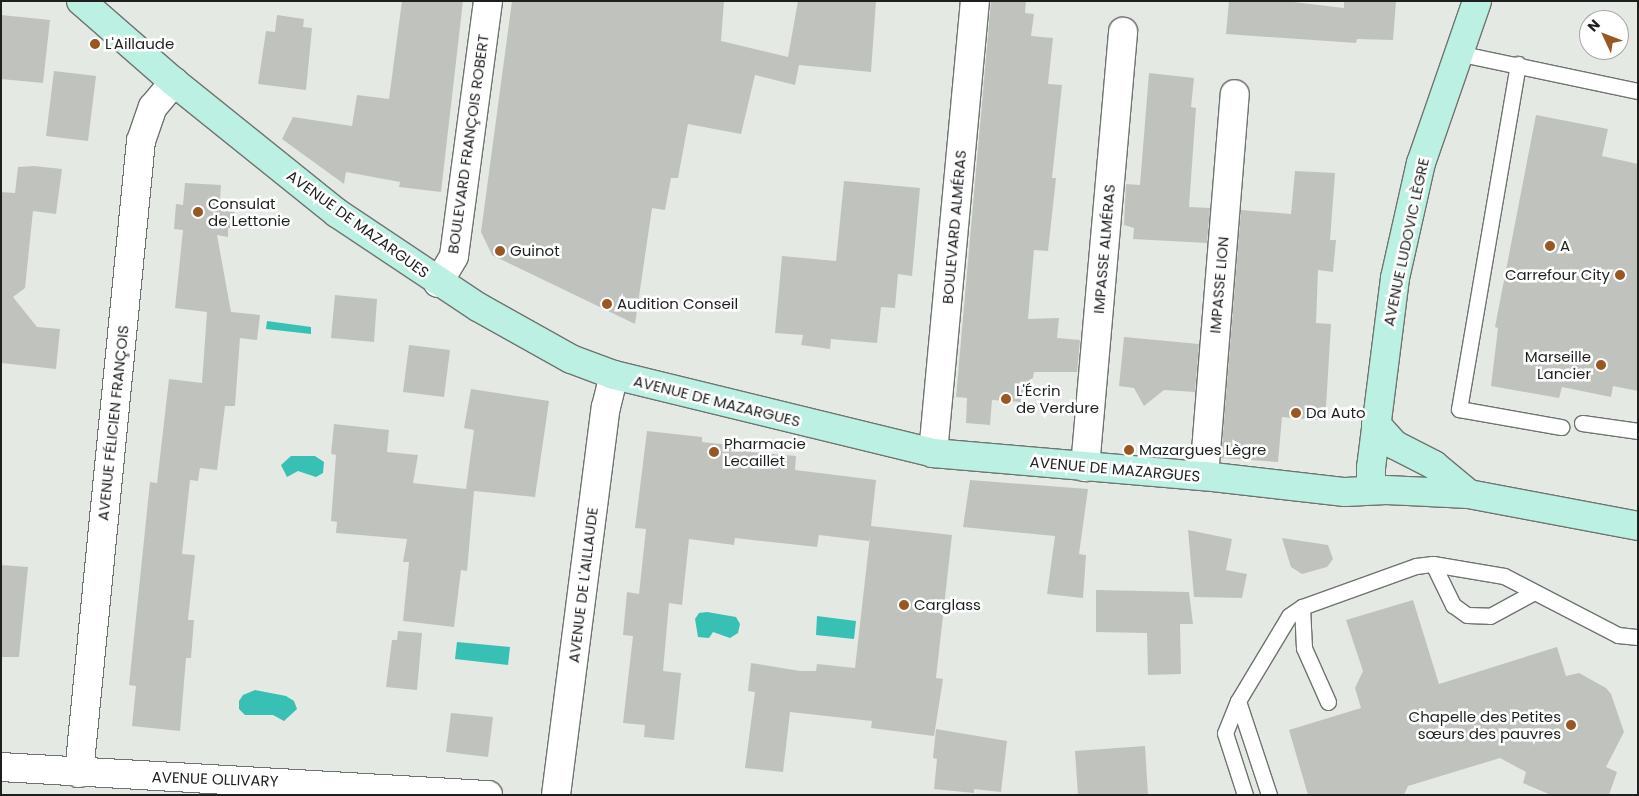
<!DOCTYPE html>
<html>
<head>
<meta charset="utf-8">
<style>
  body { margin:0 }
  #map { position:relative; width:1639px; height:796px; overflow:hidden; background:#e4e9e4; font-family:Poppins,sans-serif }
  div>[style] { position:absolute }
  .water>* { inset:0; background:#38c0b5 }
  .building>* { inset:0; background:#c0c3bd }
  .roads { filter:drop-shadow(1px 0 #6f7470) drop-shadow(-1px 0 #6f7470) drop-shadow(0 1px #6f7470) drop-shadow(0 -1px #6f7470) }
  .lane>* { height:15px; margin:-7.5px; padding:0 7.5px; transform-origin:7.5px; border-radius:7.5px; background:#fff }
  .street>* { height:28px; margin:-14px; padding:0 14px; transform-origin:14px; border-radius:14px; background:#fff }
  .secondary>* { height:28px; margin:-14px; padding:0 14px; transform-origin:14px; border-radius:14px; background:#bcf0e2 }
  .dots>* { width:14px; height:14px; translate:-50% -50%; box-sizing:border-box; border:2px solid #fff; border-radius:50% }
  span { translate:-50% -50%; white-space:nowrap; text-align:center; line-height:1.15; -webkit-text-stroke:5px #fff; paint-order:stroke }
  .poi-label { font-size:15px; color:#1e201f }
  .left { translate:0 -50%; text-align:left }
  .right { translate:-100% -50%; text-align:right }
  .street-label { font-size:15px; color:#1e201f }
  .frame { position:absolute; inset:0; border:2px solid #1e201f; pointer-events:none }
  .north { position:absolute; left:1579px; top:10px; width:50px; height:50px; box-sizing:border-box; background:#fff; border:1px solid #a5a6a5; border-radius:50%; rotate:313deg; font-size:14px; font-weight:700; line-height:20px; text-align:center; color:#1e201f }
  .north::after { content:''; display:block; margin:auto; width:18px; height:22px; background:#985723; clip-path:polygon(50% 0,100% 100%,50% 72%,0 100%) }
</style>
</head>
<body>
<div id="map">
  <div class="water">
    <div style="clip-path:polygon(267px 321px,311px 327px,311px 334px,266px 329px)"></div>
    <div style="clip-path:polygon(291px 456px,315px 456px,324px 462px,323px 473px,316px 477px,298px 471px,287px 477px,281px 465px)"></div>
    <div style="clip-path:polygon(707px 612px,736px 617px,740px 624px,738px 633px,730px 638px,713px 632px,709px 638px,698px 637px,695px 619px,699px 613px)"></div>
    <div style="clip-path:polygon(817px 616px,856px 621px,854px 639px,816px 635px)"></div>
    <div style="clip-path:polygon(457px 642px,510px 647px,508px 665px,455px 659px)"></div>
    <div style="clip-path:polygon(255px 690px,286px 696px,294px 701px,297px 709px,284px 721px,273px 715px,245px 715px,239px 709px,239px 701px,243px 695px)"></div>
  </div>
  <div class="building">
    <div style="clip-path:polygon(402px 1px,463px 1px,441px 192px,399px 187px,400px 182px,346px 172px,344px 184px,282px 139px,293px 117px,352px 126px,357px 95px,389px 99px)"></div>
    <div style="clip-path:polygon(512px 1px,724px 1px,721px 41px,788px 57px,798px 1px,876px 1px,871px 72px,799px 65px,795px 85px,755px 75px,741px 134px,688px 124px,678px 178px,671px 178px,665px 210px,652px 208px,635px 324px,492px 255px,481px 232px)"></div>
    <div style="clip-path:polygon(991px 1px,1026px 1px,1025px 13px,1034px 14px,1031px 36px,1053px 38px,1048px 84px,1062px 85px,1052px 178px,1056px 178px,1048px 251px,1034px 250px,1028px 319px,1059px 318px,1057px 338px,1080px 340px,1077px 372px,1034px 372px,1030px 394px,1021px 394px,1021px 402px,992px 400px,990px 425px,966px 423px,967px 398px,956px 397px)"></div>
    <div style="clip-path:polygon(1229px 1px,1285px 1px,1344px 8px,1344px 1px,1396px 1px,1393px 40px,1357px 39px,1356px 43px,1226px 34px)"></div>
    <div style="clip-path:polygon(1px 15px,50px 20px,43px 83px,1px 79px)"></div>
    <div style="clip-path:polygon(277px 15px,304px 19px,303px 27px,312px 28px,306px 90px,258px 84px,266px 31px,275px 32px)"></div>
    <div style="clip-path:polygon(54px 71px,96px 76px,88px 141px,46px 136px)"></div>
    <div style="clip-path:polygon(1149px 73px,1194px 78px,1191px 107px,1196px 108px,1189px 207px,1210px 208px,1207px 243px,1133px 239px,1134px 228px,1124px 225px,1126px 184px,1140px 185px)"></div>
    <div style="clip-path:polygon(1536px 115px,1608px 129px,1602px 156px,1638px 164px,1638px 391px,1613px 386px,1611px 397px,1562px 387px,1559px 398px,1491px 386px,1498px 328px,1495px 327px)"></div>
    <div style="clip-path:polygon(34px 166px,62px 169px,56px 214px,33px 211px,25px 288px,13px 297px,37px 327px,60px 329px,56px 369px,1px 363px,1px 192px,15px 193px,18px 167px)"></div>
    <div style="clip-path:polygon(1295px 171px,1335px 173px,1330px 240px,1336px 240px,1333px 272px,1318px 270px,1316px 323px,1331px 324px,1326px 407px,1322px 407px,1321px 420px,1282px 417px,1278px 462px,1221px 458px,1241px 210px,1291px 214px)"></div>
    <div style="clip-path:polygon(844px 181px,920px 188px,912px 276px,898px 274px,895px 308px,881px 307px,877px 343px,831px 339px,830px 349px,801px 345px,803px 335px,775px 333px,782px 256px,836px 261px)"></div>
    <div style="clip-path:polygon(185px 183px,221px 185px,220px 200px,235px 201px,234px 228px,228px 228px,228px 237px,217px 235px,231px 312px,260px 315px,257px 340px,240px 338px,235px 406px,225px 406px,217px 470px,200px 468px,198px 481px,190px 480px,182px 554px,195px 555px,188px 620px,194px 620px,191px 658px,186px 658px,180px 731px,132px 726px,136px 686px,129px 685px,150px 482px,157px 483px,169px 379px,202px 383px,207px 312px,175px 308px,183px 230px,174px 229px,176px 204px,183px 205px)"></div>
    <div style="clip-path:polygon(335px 295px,377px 299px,374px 342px,331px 338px)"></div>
    <div style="clip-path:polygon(1124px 337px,1199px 344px,1195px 392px,1164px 390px,1144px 406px,1134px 388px,1119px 386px)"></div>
    <div style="clip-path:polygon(409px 345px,450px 350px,444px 397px,403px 392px)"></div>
    <div style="clip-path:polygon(471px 389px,549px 401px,535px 497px,474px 491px,467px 571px,461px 570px,454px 627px,403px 621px,409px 562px,403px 562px,407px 539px,336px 533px,337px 522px,331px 521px,336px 455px,331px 454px,334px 424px,389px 430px,387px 452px,418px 455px,413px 483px,466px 489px,474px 430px,464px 428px)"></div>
    <div style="clip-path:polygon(647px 431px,702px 437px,702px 442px,750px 447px,751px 452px,796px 456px,795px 470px,876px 480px,871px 526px,952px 535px,936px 678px,943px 679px,934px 736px,871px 728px,872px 721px,790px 712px,783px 772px,745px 768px,755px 692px,748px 691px,751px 663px,800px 671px,816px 671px,817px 664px,855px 668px,870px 536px,869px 541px,819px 535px,817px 547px,735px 538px,734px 545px,689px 539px,682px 605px,669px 603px,663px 671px,681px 673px,674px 740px,644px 737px,645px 725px,623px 723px,633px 636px,623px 635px,627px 592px,639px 594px,646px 529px,635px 528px)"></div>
    <div style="clip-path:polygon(970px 480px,1088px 489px,1079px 554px,1086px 555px,1083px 598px,1047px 594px,1055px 536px,963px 527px)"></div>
    <div style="clip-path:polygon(1188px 530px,1232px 539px,1226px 570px,1247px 574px,1242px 598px,1194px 597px)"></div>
    <div style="clip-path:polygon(1282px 538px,1328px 545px,1333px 559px,1327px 567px,1302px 574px,1291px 567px)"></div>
    <div style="clip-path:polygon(1px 565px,28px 567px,19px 657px,1px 657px)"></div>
    <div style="clip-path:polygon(1096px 590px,1189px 592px,1193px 624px,1180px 624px,1181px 674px,1148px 675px,1147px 633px,1096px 632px)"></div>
    <div style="clip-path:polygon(1413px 600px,1439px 684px,1557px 647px,1566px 676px,1579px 673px,1606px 688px,1611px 694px,1624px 732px,1606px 767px,1617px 772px,1609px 795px,1551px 795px,1523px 783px,1526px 772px,1500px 758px,1408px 786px,1404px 795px,1308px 795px,1289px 730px,1361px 708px,1355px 688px,1363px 671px,1346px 620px)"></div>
    <div style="clip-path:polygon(398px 631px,422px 633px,417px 690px,386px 687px,392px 640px,397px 640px)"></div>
    <div style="clip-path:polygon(451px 713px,493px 717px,488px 757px,446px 752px)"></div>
    <div style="clip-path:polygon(936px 729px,1007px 741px,1001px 792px,974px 789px,974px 793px,934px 789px,937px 759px,933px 758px)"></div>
    <div style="clip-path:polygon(1145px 746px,1148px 795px,1078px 795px,1075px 751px)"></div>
  </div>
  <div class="roads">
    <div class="lane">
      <div style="left:1457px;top:53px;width:185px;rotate:11.9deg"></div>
      <div style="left:1518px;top:64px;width:350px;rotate:99.7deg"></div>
      <div style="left:1459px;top:409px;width:104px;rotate:10deg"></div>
      <div style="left:1582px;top:423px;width:57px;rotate:8.1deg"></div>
      <div style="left:1433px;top:564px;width:46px;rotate:64deg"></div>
      <div style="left:1453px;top:605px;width:17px;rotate:36deg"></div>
      <div style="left:1467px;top:615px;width:23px;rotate:2deg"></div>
      <div style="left:1490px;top:616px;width:50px;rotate:-28.6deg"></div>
      <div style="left:1302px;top:607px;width:41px;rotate:87.2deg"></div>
      <div style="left:1304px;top:648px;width:59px;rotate:66deg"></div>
      <div style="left:1238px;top:701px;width:99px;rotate:71.7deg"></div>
      <div style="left:1245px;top:795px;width:65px;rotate:-107.9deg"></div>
      <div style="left:1225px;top:733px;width:35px;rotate:-68deg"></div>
      <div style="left:1238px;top:701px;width:99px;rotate:-59deg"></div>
      <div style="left:1289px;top:616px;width:16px;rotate:-35deg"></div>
      <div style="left:1302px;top:607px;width:121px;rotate:-19.8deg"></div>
      <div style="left:1416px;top:566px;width:17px;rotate:-7deg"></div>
      <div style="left:1433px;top:564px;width:72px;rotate:9.6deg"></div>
      <div style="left:1504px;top:576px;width:128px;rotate:27.4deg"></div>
      <div style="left:1618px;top:635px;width:20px;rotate:6deg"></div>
    </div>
    <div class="street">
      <div style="left:438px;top:283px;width:31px;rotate:-59deg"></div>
      <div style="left:454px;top:256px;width:257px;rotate:-82.4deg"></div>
      <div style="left:933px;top:453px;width:454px;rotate:-84.7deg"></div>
      <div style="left:1085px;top:467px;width:437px;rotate:-85deg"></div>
      <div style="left:1204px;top:476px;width:383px;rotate:-85.4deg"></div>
      <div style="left:1px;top:767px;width:488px;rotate:3.3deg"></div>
      <div style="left:79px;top:773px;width:635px;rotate:-84.4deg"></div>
      <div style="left:141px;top:141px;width:36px;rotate:-71deg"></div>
      <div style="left:153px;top:107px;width:33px;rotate:-50deg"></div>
      <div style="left:556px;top:795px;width:391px;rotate:-82.7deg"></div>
      <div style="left:606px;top:407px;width:33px;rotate:-76deg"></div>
    </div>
    <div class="secondary">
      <div style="left:81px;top:1px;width:123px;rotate:41.1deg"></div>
      <div style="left:174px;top:82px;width:209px;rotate:38.8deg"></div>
      <div style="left:337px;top:213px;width:169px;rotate:33.7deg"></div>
      <div style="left:478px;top:307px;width:107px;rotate:29.2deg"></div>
      <div style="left:571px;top:359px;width:46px;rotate:20.4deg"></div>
      <div style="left:614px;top:375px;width:328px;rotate:13.7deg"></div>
      <div style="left:933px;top:453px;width:272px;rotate:4.9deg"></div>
      <div style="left:1204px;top:476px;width:142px;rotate:6.5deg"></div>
      <div style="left:1345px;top:492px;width:41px;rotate:-2.8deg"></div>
      <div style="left:1386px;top:490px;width:83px;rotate:2.8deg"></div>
      <div style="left:1469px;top:494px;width:172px;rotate:10.7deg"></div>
      <div style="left:1376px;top:424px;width:28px;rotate:48deg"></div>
      <div style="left:1395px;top:445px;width:44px;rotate:27.1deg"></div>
      <div style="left:1434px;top:465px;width:45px;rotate:39.6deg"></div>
      <div style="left:1371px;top:490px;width:22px;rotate:-90deg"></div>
      <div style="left:1371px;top:468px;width:192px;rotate:-82.8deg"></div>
      <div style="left:1395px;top:278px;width:118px;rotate:-77.3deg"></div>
      <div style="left:1421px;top:163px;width:171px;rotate:-70.9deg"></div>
    </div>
  </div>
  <div class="dots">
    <div style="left:95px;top:44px;background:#985723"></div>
    <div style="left:198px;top:212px;background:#985723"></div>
    <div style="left:1550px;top:246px;background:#985723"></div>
    <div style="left:500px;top:251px;background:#985723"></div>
    <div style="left:1620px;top:275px;background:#985723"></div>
    <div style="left:607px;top:304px;background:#985723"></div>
    <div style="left:1601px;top:365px;background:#985723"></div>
    <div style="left:1006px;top:399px;background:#985723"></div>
    <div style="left:1296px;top:413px;background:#985723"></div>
    <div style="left:1129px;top:450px;background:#985723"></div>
    <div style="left:714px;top:452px;background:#985723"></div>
    <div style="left:904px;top:605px;background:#985723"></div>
    <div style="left:1571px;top:725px;background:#985723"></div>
  </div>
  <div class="poi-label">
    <span class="left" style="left:105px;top:44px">L'Aillaude</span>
    <span class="left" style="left:208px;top:212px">Consulat<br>de Lettonie</span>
    <span class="left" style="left:1560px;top:246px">A</span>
    <span class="left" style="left:510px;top:251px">Guinot</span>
    <span class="right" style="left:1610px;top:275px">Carrefour City</span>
    <span class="left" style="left:617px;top:304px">Audition Conseil</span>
    <span class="right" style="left:1591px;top:365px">Marseille<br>Lancier</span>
    <span class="left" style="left:1016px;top:399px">L'Écrin<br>de Verdure</span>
    <span class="left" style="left:1306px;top:413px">Da Auto</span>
    <span class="left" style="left:724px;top:452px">Pharmacie<br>Lecaillet</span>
    <span class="left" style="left:1139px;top:450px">Mazargues Lègre</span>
    <span class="left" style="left:914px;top:605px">Carglass</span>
    <span class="right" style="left:1561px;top:725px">Chapelle des Petites<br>sœurs des pauvres</span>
  </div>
  <div class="street-label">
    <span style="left:468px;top:144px;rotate:-82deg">BOULEVARD FRANÇOIS ROBERT</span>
    <span style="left:358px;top:224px;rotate:36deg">AVENUE DE MAZARGUES</span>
    <span style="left:954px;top:227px;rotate:-85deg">BOULEVARD ALMÉRAS</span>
    <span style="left:1406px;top:242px;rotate:-78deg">AVENUE LUDOVIC LÈGRE</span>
    <span style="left:1104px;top:249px;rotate:-85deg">IMPASSE ALMÉRAS</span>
    <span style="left:1219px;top:285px;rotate:-85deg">IMPASSE LION</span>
    <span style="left:717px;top:401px;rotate:14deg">AVENUE DE MAZARGUES</span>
    <span style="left:113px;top:423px;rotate:-84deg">AVENUE FÉLICIEN FRANÇOIS</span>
    <span style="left:1115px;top:469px;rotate:5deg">AVENUE DE MAZARGUES</span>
    <span style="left:583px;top:585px;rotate:-83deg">AVENUE DE L'AILLAUDE</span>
    <span style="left:215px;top:779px;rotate:2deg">AVENUE OLLIVARY</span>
  </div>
  <div class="frame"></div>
  <div class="north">N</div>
</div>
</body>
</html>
